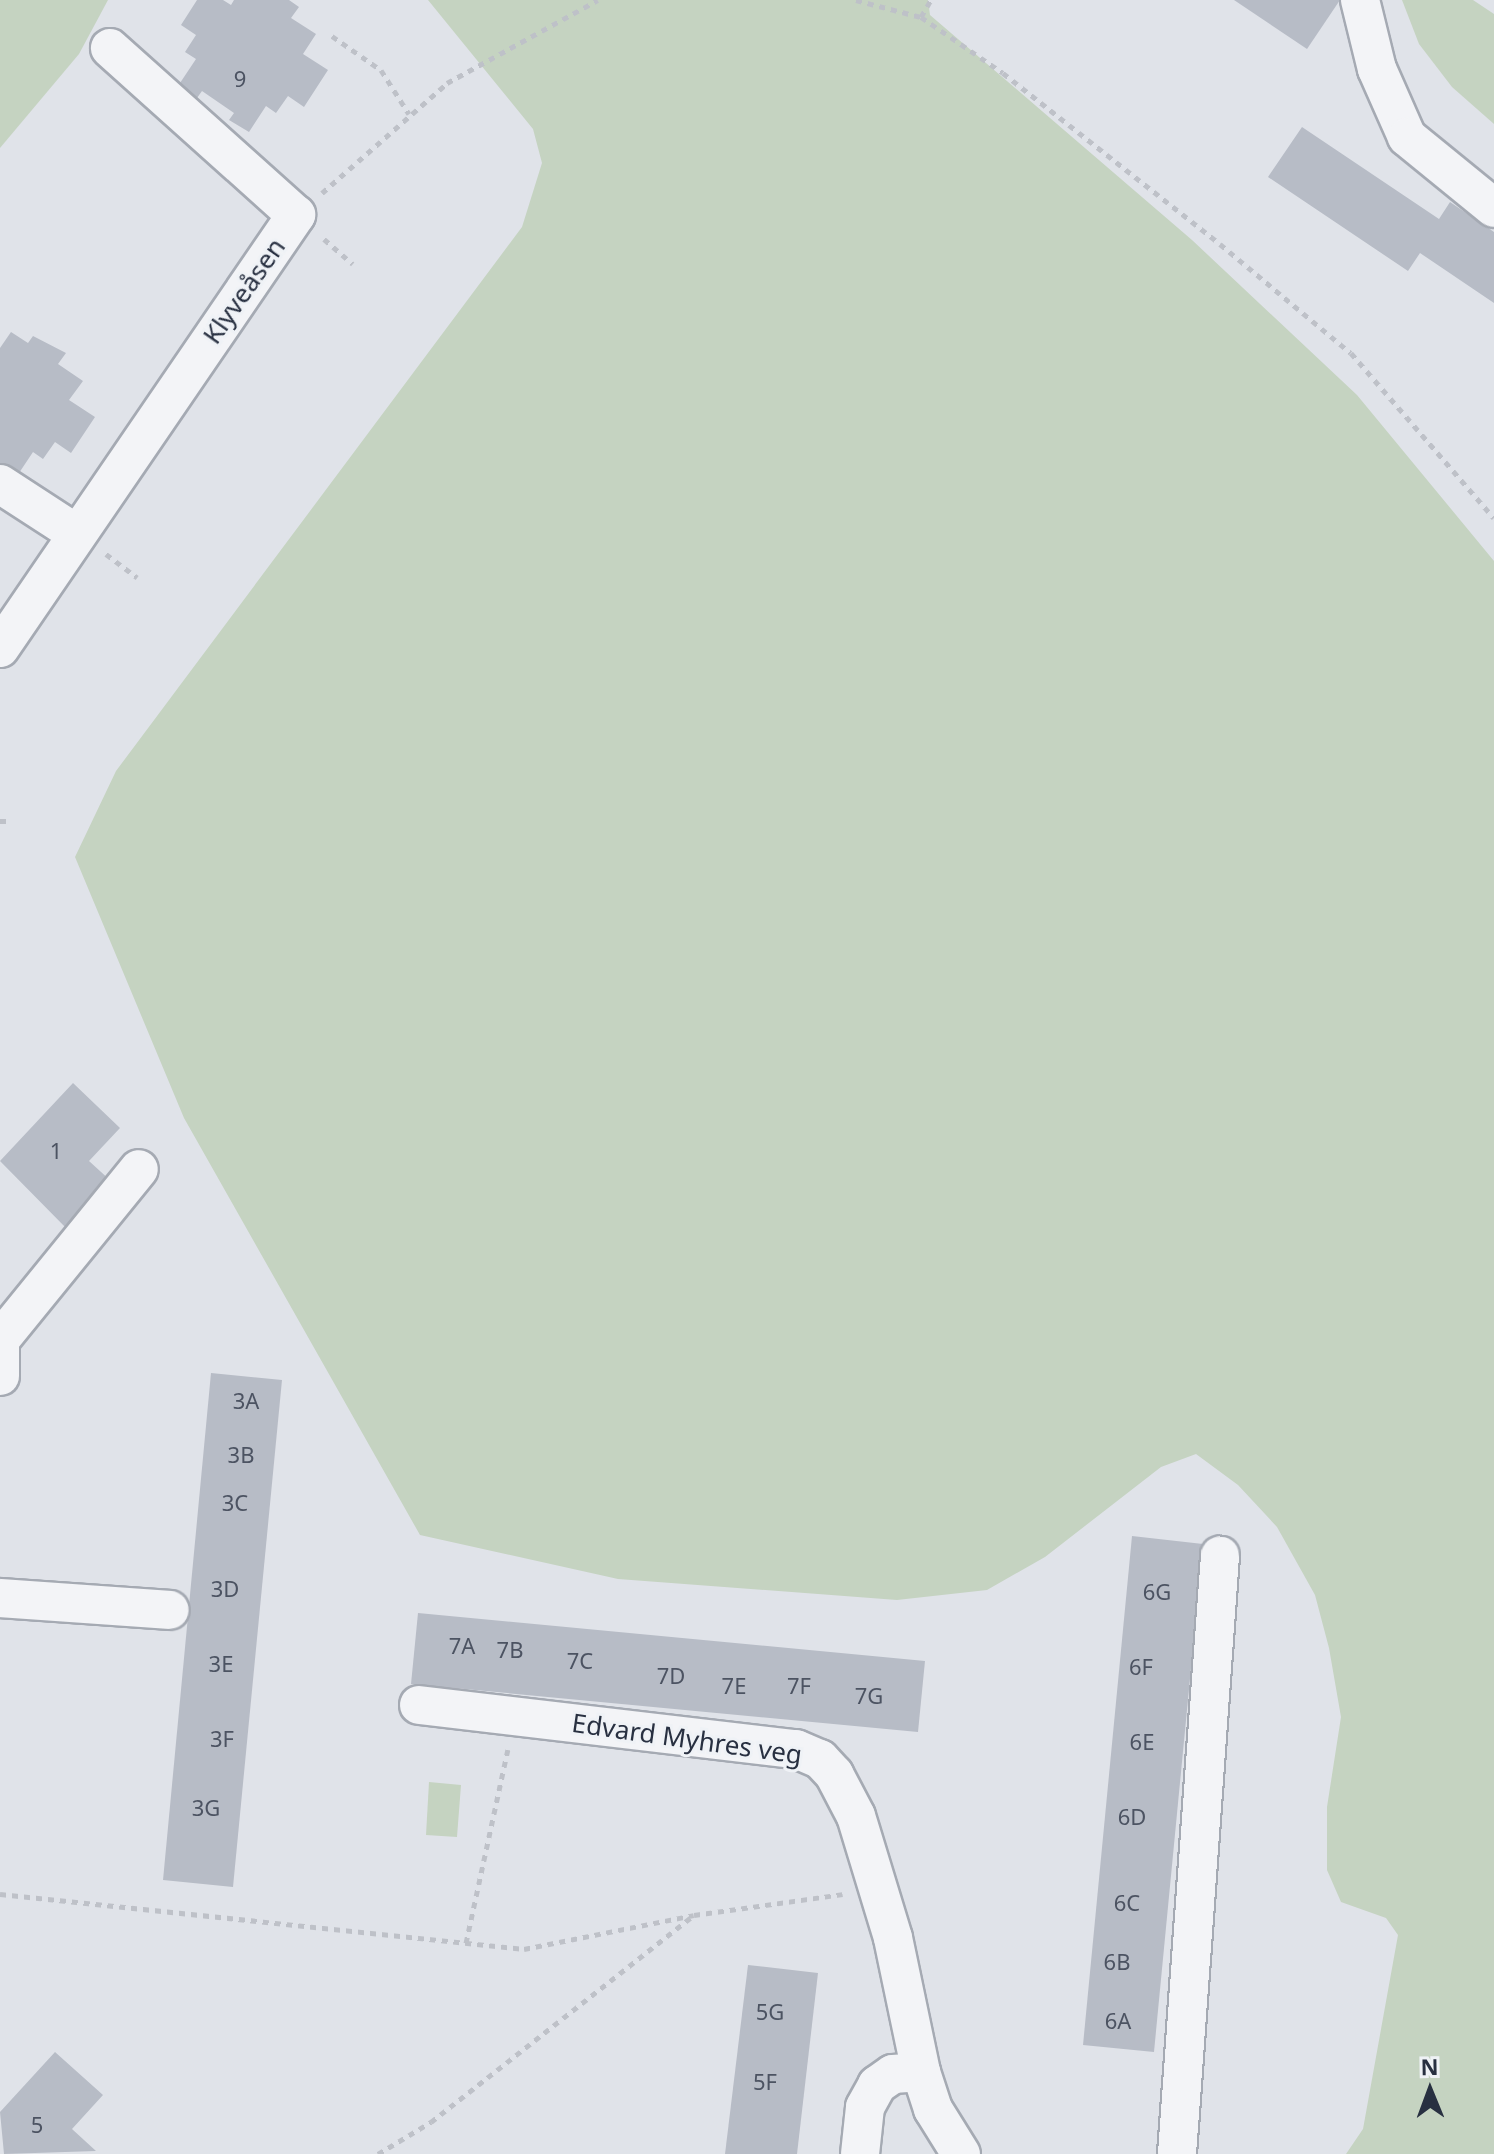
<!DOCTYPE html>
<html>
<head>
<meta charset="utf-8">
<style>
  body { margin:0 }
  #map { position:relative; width:1494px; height:2154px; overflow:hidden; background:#e0e3e9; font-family:"Noto Sans",sans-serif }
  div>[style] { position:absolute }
  .green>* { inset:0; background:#c5d3c1 }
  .building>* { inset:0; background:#b7bcc6 }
  .path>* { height:5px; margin-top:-2.5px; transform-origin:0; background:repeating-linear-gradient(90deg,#bec1c8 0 6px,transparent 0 12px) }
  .roads { filter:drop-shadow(2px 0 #a5aab3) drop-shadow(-2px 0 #a5aab3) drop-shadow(0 2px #a5aab3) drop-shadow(0 -2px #a5aab3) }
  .minor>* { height:38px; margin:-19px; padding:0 19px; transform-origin:19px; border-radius:19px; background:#f3f4f7 }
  span { translate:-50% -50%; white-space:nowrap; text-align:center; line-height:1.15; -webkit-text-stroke:6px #eff2f6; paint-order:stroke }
  .number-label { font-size:22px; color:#4c5362 }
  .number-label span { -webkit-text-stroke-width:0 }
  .street-label { font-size:26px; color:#283041 }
  .north { position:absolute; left:1390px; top:2050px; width:80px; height:80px; -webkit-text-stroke:6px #eff2f6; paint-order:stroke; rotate:359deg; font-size:22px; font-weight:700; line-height:32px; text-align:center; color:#283041 }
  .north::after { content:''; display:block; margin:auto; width:28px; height:36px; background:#283041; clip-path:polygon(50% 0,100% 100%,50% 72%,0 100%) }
</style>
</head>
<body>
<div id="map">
  <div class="green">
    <div style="clip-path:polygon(0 0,108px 0,79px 54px,0 148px)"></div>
    <div style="clip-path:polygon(428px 0,928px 0,930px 15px,1192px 240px,1357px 395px,1494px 561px,1494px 2154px,1346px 2154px,1363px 2129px,1398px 1935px,1386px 1918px,1341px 1902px,1327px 1870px,1327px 1807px,1341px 1717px,1329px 1648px,1315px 1595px,1277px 1527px,1238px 1485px,1196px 1454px,1161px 1467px,1045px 1557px,987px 1590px,897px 1600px,618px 1579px,420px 1535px,184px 1118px,75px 857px,116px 771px,522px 227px,542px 163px,533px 129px)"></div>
    <div style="clip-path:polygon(1402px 0,1473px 0,1494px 14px,1494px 124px,1452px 87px,1419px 44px)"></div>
    <div style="clip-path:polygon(429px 1782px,461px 1785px,457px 1837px,426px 1835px)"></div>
  </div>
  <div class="building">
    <div style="clip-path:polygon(197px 0,223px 0,231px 5px,234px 0,289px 0,299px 7px,291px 18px,316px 34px,303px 54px,328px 70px,304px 107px,288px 96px,276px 113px,266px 106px,249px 132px,229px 120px,234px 113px,202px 91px,197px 98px,178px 86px,196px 59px,185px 52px,196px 35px,181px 25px)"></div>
    <div style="clip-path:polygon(1234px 0,1340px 0,1307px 49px)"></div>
    <div style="clip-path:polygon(1302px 127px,1439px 219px,1450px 202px,1494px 232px,1494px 303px,1420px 253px,1408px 271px,1268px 177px)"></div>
    <div style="clip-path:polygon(11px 332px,28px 343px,33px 336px,66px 353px,58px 364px,83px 381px,69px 400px,95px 417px,71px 453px,55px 442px,43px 459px,33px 452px,15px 479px,0 469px,0 348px)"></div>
    <div style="clip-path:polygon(73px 1083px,120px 1128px,89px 1161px,112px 1182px,68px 1230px,0 1161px)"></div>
    <div style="clip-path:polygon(211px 1373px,282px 1380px,233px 1887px,163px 1880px)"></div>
    <div style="clip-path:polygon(1132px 1536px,1203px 1544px,1154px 2052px,1083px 2045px)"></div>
    <div style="clip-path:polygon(418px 1613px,925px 1661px,918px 1732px,411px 1684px)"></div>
    <div style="clip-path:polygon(748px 1965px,818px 1973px,797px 2154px,725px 2154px)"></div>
    <div style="clip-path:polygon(55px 2052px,103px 2095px,72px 2129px,96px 2151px,4px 2154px,0 2112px)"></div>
  </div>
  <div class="path">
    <div style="left:856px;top:0;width:67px;rotate:14.7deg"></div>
    <div style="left:921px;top:17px;width:99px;rotate:34.3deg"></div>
    <div style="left:1003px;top:73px;width:276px;rotate:38.2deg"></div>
    <div style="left:1220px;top:244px;width:170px;rotate:39.8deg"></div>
    <div style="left:1351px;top:353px;width:218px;rotate:49.1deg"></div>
    <div style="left:921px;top:17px;width:20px;rotate:-60deg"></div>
    <div style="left:332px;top:36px;width:60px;rotate:34.8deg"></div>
    <div style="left:381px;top:70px;width:52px;rotate:57.5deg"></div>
    <div style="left:322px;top:193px;width:167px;rotate:-41.3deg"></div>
    <div style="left:447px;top:83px;width:172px;rotate:-28.8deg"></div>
    <div style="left:324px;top:239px;width:38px;rotate:41deg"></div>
    <div style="left:106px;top:554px;width:39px;rotate:37deg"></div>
    <div style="left:0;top:821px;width:6px"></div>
    <div style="left:0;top:1894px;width:527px;rotate:5.99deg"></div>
    <div style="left:524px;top:1949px;width:173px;rotate:-11.3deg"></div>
    <div style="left:694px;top:1915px;width:150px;rotate:-8deg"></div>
    <div style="left:466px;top:1943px;width:198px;rotate:-77.8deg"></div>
    <div style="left:378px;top:2154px;width:62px;rotate:-31.1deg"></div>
    <div style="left:431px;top:2122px;width:333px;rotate:-38.2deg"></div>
  </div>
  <div class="roads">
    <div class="minor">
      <div style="left:1360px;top:0;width:71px;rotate:76.2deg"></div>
      <div style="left:1377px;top:69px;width:74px;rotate:66.2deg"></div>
      <div style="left:1407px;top:137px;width:112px;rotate:39.2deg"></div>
      <div style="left:0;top:484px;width:92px;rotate:33deg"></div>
      <div style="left:0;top:648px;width:525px;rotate:-55.64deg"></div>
      <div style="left:296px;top:215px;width:250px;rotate:-138.1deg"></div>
      <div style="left:0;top:1337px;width:39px;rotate:90deg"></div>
      <div style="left:0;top:1340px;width:220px;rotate:-50.9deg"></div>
      <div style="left:0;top:1598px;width:170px;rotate:4deg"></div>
      <div style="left:419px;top:1705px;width:380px;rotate:6.7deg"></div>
      <div style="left:796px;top:1749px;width:26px;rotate:23deg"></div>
      <div style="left:820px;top:1759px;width:21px;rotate:47deg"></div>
      <div style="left:834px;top:1774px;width:47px;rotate:62.4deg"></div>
      <div style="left:856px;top:1816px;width:127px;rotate:73.1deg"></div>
      <div style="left:893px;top:1938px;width:137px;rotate:78.2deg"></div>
      <div style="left:921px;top:2072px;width:39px;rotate:72deg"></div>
      <div style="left:933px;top:2109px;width:53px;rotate:58.1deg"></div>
      <div style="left:860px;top:2154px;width:47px;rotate:-83.9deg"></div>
      <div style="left:865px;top:2107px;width:25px;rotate:-61deg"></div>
      <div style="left:877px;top:2085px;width:19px;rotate:-35deg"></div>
      <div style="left:893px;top:2074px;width:28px;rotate:-4deg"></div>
      <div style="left:1177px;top:2154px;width:600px;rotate:-85.89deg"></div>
    </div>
  </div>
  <div class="number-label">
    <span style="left:240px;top:79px">9</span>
    <span style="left:56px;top:1151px">1</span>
    <span style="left:246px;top:1401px">3A</span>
    <span style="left:241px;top:1455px">3B</span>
    <span style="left:235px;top:1503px">3C</span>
    <span style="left:225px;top:1589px">3D</span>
    <span style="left:1157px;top:1592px">6G</span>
    <span style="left:462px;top:1646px">7A</span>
    <span style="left:510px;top:1650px">7B</span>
    <span style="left:580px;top:1661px">7C</span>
    <span style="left:221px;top:1664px">3E</span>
    <span style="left:1141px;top:1667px">6F</span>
    <span style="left:671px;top:1676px">7D</span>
    <span style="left:734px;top:1686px">7E</span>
    <span style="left:799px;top:1686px">7F</span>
    <span style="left:869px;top:1696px">7G</span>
    <span style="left:222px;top:1739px">3F</span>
    <span style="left:1142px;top:1742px">6E</span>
    <span style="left:206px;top:1808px">3G</span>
    <span style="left:1132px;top:1817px">6D</span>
    <span style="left:1127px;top:1903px">6C</span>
    <span style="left:1117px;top:1962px">6B</span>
    <span style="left:770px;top:2012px">5G</span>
    <span style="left:1118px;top:2021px">6A</span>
    <span style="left:765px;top:2082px">5F</span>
    <span style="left:37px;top:2125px">5</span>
  </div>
  <div class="street-label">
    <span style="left:244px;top:291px;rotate:-55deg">Klyveåsen</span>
    <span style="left:687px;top:1739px;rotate:8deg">Edvard Myhres veg</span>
  </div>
  <div class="north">N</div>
</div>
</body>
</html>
